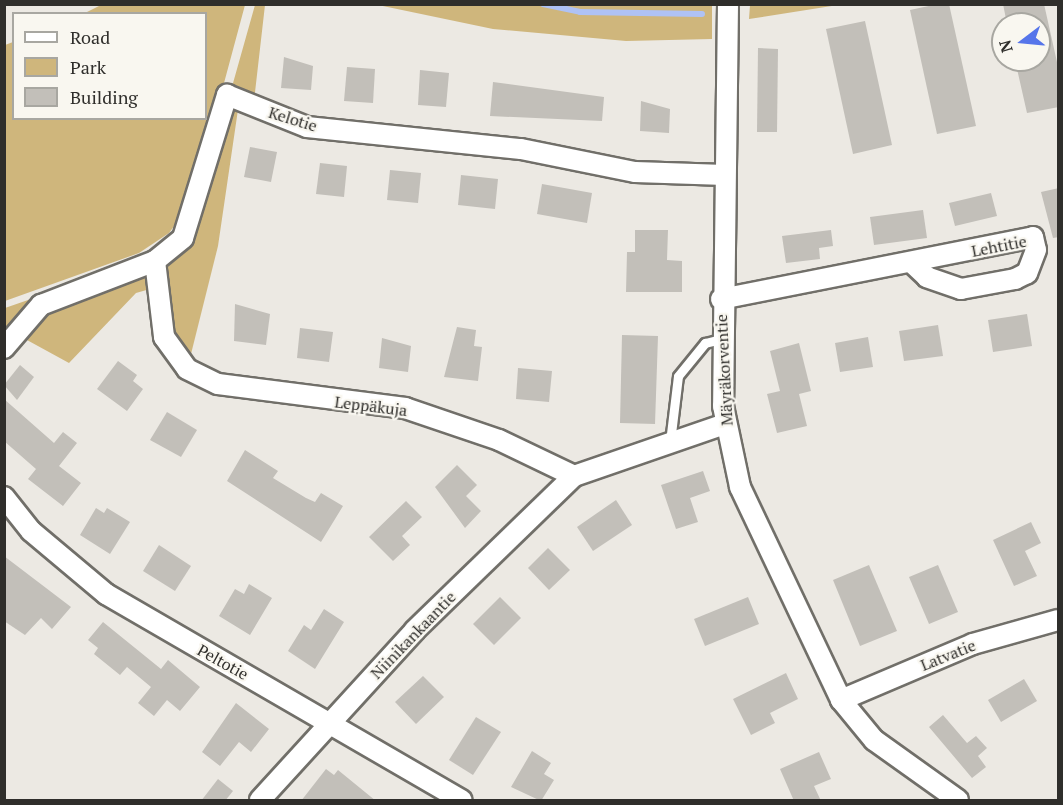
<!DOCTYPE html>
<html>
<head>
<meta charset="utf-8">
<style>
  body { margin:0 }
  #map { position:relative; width:1063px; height:805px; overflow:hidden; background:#ece9e3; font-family:"PT Serif",serif }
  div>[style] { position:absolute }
  .green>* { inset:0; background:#cfb67c }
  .stream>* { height:6px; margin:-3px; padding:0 3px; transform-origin:3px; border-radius:3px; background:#afc2f5 }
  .building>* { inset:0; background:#c2bfb9 }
  .roads { filter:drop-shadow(2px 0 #716f69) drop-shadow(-2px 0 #716f69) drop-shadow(0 2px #716f69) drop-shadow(0 -2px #716f69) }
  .service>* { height:9px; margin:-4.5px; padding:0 4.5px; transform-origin:4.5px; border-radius:4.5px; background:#fff }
  .minor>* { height:20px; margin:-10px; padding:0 10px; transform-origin:10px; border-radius:10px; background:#fff }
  span { translate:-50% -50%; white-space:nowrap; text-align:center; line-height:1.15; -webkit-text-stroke:4.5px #f9f7f0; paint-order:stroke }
  .street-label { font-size:16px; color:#2f2e2b }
  .frame { position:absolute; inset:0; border:6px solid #2f2e2b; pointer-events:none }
  .legend { position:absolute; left:12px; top:12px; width:195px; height:108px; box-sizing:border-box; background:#f9f7f0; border:2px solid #a8a7a1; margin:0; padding:8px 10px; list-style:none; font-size:18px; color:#2f2e2b }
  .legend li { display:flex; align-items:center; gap:12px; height:30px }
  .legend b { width:30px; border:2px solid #a8a7a1 }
  .north { position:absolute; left:991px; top:12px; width:60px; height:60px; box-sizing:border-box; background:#f9f7f0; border:2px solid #a8a7a1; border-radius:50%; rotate:254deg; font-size:16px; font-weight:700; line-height:24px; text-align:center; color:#2f2e2b }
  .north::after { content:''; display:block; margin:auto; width:21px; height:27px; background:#5675ea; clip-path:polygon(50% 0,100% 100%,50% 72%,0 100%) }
</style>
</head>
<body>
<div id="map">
  <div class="green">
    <div style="clip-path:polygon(101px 5px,245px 5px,192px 202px,169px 233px,139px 253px,5px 301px,5px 45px,13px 42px,14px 118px,206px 118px,206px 14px,85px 13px)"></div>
    <div style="clip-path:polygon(255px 5px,265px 5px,254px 101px,240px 96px,218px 246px,188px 366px,150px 289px,136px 293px,69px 363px,5px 328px,5px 308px,129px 265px,175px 240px,197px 211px)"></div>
    <div style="clip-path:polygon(378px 5px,712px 5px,712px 39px,626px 41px,493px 29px)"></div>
    <div style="clip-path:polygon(750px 5px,750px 4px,838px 5px,749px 19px)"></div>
  </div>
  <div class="stream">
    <div style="left:543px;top:4px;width:38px;rotate:12deg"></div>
    <div style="left:580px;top:12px;width:122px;rotate:0.9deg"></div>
  </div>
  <div class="building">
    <div style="clip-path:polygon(938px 4px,949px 4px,976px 126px,937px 134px,910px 10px)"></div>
    <div style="clip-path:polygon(1003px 4px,1044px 4px,1059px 71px,1059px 107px,1027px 113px,1015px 60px,1039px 60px,1039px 24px,1007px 24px)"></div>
    <div style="clip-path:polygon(865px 21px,892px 145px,853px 154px,826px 29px)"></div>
    <div style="clip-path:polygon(758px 48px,778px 49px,777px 132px,757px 132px)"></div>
    <div style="clip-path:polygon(284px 57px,313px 66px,311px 90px,281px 88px)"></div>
    <div style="clip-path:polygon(347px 67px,375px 69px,373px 103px,344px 101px)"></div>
    <div style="clip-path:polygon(420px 70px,449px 73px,446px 107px,418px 105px)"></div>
    <div style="clip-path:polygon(493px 82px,604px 97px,602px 121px,490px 116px)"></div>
    <div style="clip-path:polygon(641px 101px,670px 109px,669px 133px,640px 131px)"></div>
    <div style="clip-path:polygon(250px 147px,277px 152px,271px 182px,244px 177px)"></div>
    <div style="clip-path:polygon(320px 163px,347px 166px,344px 197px,316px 194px)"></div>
    <div style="clip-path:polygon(390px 170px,421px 173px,418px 203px,387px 200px)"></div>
    <div style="clip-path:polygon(461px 175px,498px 179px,495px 209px,458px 205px)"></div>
    <div style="clip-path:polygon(542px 184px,592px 193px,587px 223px,537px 214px)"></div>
    <div style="clip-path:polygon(1059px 188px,1059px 237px,1053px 238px,1041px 192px)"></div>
    <div style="clip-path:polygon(991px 193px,997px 216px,955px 226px,949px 203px)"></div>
    <div style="clip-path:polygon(923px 210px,927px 238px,874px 245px,870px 217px)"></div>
    <div style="clip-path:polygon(635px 230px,668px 230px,667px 260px,682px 261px,682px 292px,626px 292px,627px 252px,635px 252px)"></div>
    <div style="clip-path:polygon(831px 230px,833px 246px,819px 248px,820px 259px,786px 263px,782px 236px)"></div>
    <div style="clip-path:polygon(235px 304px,270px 314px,266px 345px,234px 341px)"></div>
    <div style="clip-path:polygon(1027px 314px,1032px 346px,993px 352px,988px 320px)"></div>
    <div style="clip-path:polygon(938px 325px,943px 356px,904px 361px,899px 331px)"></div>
    <div style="clip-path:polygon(457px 327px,476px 330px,474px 346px,482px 347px,478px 381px,444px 377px)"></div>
    <div style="clip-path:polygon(300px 328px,333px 332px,329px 362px,297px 358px)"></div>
    <div style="clip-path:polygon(622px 335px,658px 336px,655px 424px,620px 423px)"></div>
    <div style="clip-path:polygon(868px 337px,873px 367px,840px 372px,835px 343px)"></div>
    <div style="clip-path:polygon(382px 338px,411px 346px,408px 372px,379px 368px)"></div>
    <div style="clip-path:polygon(799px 343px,811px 391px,799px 394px,807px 426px,777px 433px,767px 394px,780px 391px,770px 351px)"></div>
    <div style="clip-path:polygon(118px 361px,137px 375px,133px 381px,143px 389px,127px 411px,97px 389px)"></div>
    <div style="clip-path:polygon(20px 365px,34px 377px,17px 400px,4px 385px)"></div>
    <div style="clip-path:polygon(518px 368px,552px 371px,549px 402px,516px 399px)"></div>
    <div style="clip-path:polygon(4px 399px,54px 443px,63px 432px,77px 443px,59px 466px,81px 483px,63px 506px,28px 479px,36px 469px,4px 441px)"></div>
    <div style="clip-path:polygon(167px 412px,197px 430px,181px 457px,150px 440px)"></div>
    <div style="clip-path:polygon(245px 450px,278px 471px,273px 478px,306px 498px,315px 502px,321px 493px,343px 506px,321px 542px,227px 481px)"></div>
    <div style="clip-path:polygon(457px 465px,477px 485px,466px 496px,481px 511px,465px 528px,435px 487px)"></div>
    <div style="clip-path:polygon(703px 471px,710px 491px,690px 498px,698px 522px,676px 529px,661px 485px)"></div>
    <div style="clip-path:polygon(616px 500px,632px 525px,593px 551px,577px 527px)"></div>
    <div style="clip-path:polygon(406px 501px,422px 517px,402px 536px,410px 545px,393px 561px,369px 537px)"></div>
    <div style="clip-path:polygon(96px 508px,104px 513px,107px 508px,130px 522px,110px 554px,80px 535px)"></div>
    <div style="clip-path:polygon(1031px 522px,1041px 543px,1025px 551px,1037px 576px,1014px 586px,993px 540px)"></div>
    <div style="clip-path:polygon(159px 545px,191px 566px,175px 591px,143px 571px)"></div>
    <div style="clip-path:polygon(548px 548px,570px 570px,549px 590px,528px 568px)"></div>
    <div style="clip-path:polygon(4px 556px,71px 607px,52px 629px,41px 618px,25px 635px,4px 621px)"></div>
    <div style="clip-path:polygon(869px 565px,897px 631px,860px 646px,833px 580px)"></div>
    <div style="clip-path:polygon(938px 565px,958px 612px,929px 624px,909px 577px)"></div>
    <div style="clip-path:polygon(249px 584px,272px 598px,250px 635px,219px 616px,235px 589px,244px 594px)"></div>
    <div style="clip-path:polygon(500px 597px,521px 618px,494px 645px,473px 624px)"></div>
    <div style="clip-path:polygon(748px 597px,759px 624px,705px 646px,694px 619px)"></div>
    <div style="clip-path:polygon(324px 609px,344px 622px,315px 669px,288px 651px,304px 625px,311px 630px)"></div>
    <div style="clip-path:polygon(103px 622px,161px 669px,168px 660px,200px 687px,180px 711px,167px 700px,154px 716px,138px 703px,151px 687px,127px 667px,120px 675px,94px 654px,98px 648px,88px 640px)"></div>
    <div style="clip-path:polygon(786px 673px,798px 699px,770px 713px,775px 723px,751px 735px,733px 699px)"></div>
    <div style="clip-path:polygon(423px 676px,444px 697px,416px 724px,395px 702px)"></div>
    <div style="clip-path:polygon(1024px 679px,1037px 701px,1001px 722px,988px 700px)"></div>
    <div style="clip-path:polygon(236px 703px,269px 729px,251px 752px,239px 742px,220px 766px,202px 752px)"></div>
    <div style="clip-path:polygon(943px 715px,967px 743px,976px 736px,987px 748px,978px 756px,986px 767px,972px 778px,929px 727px)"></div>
    <div style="clip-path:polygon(476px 717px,501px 732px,473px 775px,449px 760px)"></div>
    <div style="clip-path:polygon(532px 751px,551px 763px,544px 774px,554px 780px,541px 801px,511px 787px)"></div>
    <div style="clip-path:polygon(819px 752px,831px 779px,814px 786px,821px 801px,794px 801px,780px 769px)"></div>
    <div style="clip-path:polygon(326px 769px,334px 775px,338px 770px,376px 801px,301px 801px)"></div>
    <div style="clip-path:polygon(218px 779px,233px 791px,225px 801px,201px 801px)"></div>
  </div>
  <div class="roads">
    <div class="service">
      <div style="left:670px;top:442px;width:66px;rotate:-83.1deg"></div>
      <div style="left:678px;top:376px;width:43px;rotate:-50.7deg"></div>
      <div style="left:705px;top:343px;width:16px;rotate:-14deg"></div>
    </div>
    <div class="minor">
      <div style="left:728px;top:4px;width:402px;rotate:90.7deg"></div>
      <div style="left:723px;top:406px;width:83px;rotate:78.1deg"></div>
      <div style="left:740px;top:487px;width:236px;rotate:64.6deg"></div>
      <div style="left:841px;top:700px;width:52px;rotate:50.5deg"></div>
      <div style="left:874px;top:740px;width:103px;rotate:35.5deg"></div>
      <div style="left:155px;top:261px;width:77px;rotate:83.2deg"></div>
      <div style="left:164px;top:337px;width:39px;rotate:54deg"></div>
      <div style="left:187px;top:369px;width:34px;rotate:26deg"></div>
      <div style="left:218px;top:384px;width:189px;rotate:7.3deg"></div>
      <div style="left:405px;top:408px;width:99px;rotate:18.8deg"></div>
      <div style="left:499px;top:440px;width:83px;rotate:25.6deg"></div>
      <div style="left:574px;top:476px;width:160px;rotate:-19deg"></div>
      <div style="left:721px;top:299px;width:318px;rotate:-11.2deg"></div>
      <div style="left:1033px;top:237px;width:13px;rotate:77deg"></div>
      <div style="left:1036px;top:250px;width:25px;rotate:111deg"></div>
      <div style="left:1027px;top:273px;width:13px;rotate:153deg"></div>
      <div style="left:1015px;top:279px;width:55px;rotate:169.5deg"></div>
      <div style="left:961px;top:289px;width:36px;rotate:-161deg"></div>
      <div style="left:927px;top:277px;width:19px;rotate:-137deg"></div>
      <div style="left:4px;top:348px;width:57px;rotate:-49.3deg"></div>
      <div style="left:41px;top:305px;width:122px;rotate:-21.1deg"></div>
      <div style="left:155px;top:261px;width:36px;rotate:-39deg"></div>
      <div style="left:183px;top:238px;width:150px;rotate:-72.9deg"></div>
      <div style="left:227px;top:95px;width:86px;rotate:21.8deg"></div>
      <div style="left:307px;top:127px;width:215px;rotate:5.9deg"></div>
      <div style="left:521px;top:149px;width:116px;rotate:11.4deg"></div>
      <div style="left:635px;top:172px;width:90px;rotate:1.9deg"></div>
      <div style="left:4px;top:497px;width:43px;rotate:51.5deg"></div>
      <div style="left:31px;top:531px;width:98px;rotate:40deg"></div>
      <div style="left:106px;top:594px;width:411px;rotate:30.1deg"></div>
      <div style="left:841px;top:700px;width:143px;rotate:-23deg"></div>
      <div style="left:973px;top:644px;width:88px;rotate:-15.8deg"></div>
      <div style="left:260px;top:800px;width:230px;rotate:-47.6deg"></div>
      <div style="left:415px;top:630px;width:221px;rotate:-44.1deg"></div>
    </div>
  </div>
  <div class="street-label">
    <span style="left:293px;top:119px;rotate:17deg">Kelotie</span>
    <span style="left:999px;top:246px;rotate:-11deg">Lehtitie</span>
    <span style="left:724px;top:370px;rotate:-93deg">Mäyräkorventie</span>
    <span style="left:371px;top:406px;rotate:7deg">Leppäkuja</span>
    <span style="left:413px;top:635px;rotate:-46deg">Niinikankaantie</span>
    <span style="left:948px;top:655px;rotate:-22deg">Latvatie</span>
    <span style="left:223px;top:662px;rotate:29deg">Peltotie</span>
  </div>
  <div class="frame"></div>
  <ul class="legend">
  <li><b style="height:8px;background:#fff"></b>Road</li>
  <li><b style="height:16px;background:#cfb67c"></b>Park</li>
  <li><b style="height:16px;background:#c2bfb9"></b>Building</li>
  </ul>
  <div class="north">N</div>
</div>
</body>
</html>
